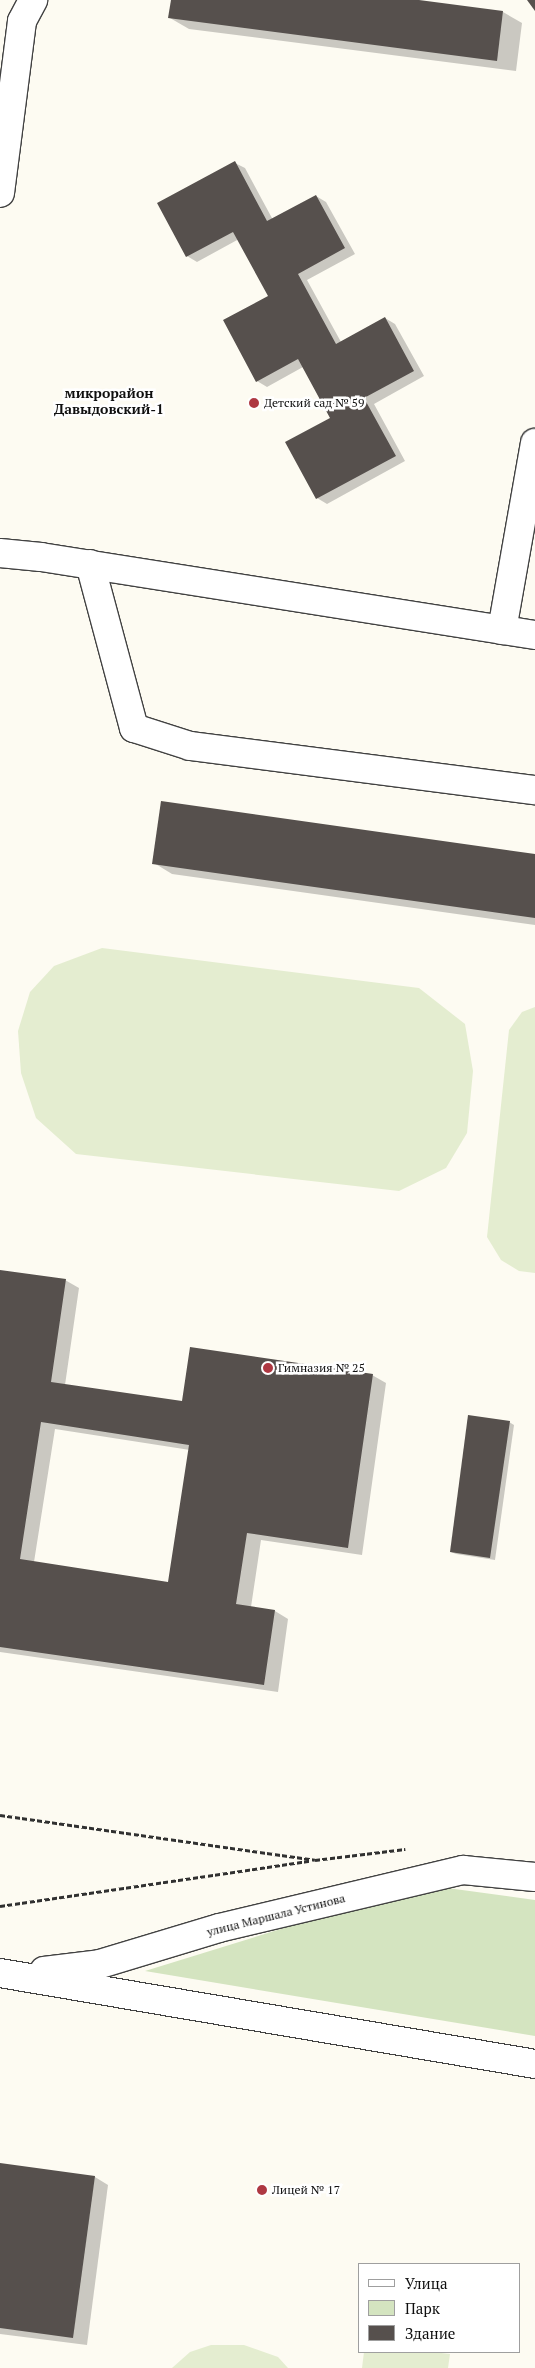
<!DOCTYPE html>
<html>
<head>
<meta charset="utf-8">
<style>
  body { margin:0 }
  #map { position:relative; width:535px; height:2368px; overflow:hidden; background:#fdfbf2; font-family:"PT Serif",serif }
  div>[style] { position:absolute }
  .green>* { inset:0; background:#d4e4c0 }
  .pitch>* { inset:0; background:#e4edd0 }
  .shadow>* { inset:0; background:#0003 }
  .building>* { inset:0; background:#56504d }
  .path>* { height:3px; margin-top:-1.5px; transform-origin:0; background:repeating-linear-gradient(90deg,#313131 0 5px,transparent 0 7.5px) }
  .roads { filter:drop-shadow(1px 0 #424242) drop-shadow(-1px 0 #424242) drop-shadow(0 1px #424242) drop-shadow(0 -1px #424242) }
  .minor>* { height:28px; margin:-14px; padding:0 14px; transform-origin:14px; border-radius:14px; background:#fff }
  .dots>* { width:14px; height:14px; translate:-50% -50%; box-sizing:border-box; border:2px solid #fff; border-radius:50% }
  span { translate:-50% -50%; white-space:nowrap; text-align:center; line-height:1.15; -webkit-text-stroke:5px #fff; paint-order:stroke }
  .poi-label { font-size:12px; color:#0f0f0f }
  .left { translate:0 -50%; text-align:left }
  .street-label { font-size:12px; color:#0f0f0f }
  .neighbourhood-label { font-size:14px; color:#0f0f0f; font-weight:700 }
  .legend { position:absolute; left:358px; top:2263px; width:162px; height:90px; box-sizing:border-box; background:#fff; border:1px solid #9f9f9f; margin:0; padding:6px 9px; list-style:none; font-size:15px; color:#0f0f0f }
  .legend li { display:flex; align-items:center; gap:10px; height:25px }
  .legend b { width:25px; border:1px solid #9f9f9f }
</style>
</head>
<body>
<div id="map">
  <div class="green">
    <div style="clip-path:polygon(440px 1887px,535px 1900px,535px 2036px,145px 1971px,368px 1902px)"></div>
  </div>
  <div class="pitch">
    <div style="clip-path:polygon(102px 948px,419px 988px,465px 1024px,473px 1071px,467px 1133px,446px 1168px,399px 1191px,76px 1154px,36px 1118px,21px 1073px,18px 1031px,30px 992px,54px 966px)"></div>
    <div style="clip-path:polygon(535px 1007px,535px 1273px,519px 1271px,501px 1260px,487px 1237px,509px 1030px,522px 1012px)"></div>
    <div style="clip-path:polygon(211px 2345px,244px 2345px,278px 2357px,288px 2368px,172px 2368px,190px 2352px)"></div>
    <div style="clip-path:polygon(364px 2352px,433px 2352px,450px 2354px,448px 2368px,362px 2368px)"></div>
  </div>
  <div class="shadow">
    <div style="clip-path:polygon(172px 0,409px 0,503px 12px,522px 23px,516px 71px,189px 29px,170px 18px)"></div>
    <div style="clip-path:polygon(235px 163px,245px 168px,273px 220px,316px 196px,326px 202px,355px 254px,307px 280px,341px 342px,385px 318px,395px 324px,424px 376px,374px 404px,405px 461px,327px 504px,317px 498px,331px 419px,303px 367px,267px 387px,257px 381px,270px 296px,239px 239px,197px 262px,187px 256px)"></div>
    <div style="clip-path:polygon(535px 855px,535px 925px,172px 874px,154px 863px)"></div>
    <div style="clip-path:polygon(evenodd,0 1271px,65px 1280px,79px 1288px,65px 1385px,183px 1402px,372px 1375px,386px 1383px,362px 1555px,261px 1540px,251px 1607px,275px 1611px,288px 1619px,278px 1692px,0 1652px,0 1271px,55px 1429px,190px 1450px,169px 1584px,34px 1562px,55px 1429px)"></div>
    <div style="clip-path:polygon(509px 1422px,514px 1425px,495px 1560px,456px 1554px,451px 1552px)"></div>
    <div style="clip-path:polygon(0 2165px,95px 2177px,108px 2185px,87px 2345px,0 2334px)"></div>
  </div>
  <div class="building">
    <div style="clip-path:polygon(171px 0,419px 0,503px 11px,497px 61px,168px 18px)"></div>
    <div style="clip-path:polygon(527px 0,535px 0,535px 11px)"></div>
    <div style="clip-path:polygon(235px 161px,267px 221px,316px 195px,345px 248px,298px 274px,336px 344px,385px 317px,414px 371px,364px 398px,396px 456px,316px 499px,285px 442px,330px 418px,298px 359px,256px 382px,223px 320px,268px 296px,233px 232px,186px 257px,157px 203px)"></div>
    <div style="clip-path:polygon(161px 801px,535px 854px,535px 918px,152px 864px)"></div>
    <div style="clip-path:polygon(evenodd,0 1270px,66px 1279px,51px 1382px,182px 1401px,190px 1347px,373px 1374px,348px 1548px,247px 1533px,236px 1604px,275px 1610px,264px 1685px,0 1647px,0 1270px,41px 1422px,189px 1445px,168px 1582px,20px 1559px,41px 1422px)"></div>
    <div style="clip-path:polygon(468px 1415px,510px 1421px,490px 1558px,450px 1552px)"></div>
    <div style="clip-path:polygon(0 2163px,95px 2176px,73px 2338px,0 2328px)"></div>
  </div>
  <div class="path">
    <div style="left:0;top:1815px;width:318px;rotate:8.1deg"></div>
    <div style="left:315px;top:1860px;width:91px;rotate:-7deg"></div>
    <div style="left:0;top:1906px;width:313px;rotate:-8.3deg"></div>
  </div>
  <div class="roads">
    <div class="minor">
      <div style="left:0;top:193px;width:173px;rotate:-82.7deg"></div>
      <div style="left:22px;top:21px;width:24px;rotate:-62deg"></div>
      <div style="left:0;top:553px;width:41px;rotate:5.6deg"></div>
      <div style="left:41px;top:557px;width:500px;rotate:8.97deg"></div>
      <div style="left:90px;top:564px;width:170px;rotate:75deg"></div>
      <div style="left:134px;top:728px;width:59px;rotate:17.8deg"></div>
      <div style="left:190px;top:746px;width:348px;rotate:7.3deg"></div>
      <div style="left:502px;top:630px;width:190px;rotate:-80deg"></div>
      <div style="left:44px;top:1971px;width:56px;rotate:-7.1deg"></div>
      <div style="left:100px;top:1964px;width:124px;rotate:-16.8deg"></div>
      <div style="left:219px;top:1928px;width:251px;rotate:-13.4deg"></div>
      <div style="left:463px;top:1870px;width:72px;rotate:5.6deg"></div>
      <div style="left:0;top:1973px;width:543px;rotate:9.65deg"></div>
    </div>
  </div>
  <div class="dots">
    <div style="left:254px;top:403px;background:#ae3842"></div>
    <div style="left:268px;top:1368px;background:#ae3842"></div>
    <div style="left:262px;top:2190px;background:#ae3842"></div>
  </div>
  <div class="poi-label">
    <span class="left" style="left:264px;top:403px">Детский сад № 59</span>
    <span class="left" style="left:278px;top:1368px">Гимназия № 25</span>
    <span class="left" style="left:272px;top:2190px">Лицей № 17</span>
  </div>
  <div class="street-label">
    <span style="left:276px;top:1915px;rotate:-14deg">улица Маршала Устинова</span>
  </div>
  <div class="neighbourhood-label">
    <span style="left:109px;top:401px">микрорайон<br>Давыдовский-1</span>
  </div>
  <ul class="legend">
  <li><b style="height:6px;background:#fff"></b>Улица</li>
  <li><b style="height:14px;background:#d4e4c0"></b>Парк</li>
  <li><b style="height:14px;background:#56504d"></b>Здание</li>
  </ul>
</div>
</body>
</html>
